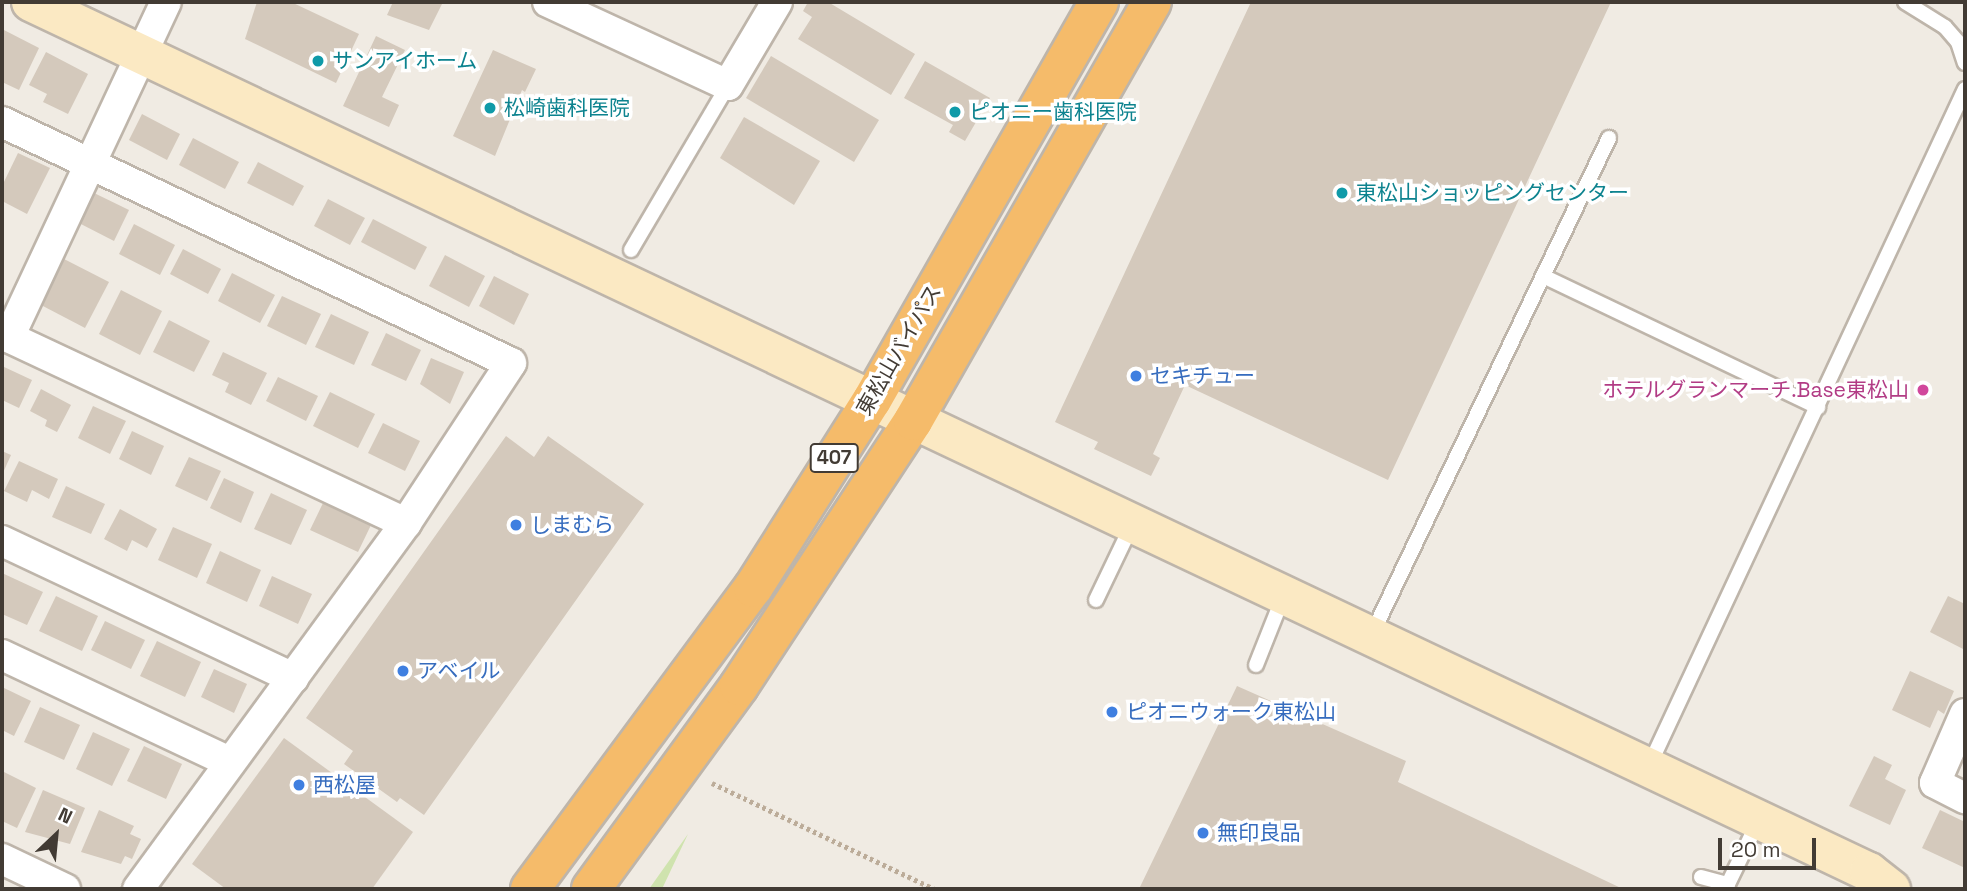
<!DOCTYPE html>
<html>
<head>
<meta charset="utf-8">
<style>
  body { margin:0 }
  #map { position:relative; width:1967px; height:891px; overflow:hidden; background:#f0ebe3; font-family:"Space Grotesk","Noto Sans JP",sans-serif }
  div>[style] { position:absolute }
  .green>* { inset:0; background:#cfe3ae }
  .building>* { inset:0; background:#d4c9bc }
  .path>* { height:4.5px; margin-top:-2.25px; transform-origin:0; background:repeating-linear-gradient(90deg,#bcac99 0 3.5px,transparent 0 7px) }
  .roads { filter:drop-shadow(2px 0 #beb5aa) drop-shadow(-2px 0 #beb5aa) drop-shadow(0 2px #beb5aa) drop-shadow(0 -2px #beb5aa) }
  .lane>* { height:14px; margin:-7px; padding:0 7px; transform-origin:7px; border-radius:7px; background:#fff }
  .street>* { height:30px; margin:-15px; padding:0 15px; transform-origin:15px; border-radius:15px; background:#fff }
  .secondary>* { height:38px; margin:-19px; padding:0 19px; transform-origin:19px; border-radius:19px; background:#fbe9c3 }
  .highway>* { height:38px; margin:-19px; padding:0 19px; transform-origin:19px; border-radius:19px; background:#f5bb6a }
  .dots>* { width:19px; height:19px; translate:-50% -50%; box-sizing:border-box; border:4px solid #fff; border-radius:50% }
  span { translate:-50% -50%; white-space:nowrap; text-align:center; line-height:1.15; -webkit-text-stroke:7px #fff; paint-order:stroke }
  .shield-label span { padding:2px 5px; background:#fff; border:2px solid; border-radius:5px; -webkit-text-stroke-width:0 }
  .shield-label { font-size:19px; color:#423b34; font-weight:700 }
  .culture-label { font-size:21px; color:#0d838f }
  .left { translate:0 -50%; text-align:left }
  .street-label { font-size:21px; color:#423b34 }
  .shop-label { font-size:21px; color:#366cbe }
  .hotel-label { font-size:21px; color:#b23c85 }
  .right { translate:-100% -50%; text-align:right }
  .frame { position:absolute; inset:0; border:4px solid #423b34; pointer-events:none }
  .north { position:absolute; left:21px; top:800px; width:70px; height:70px; -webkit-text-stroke:5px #fff; paint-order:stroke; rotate:26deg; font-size:19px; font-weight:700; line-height:28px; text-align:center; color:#423b34 }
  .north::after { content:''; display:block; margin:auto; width:24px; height:32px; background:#423b34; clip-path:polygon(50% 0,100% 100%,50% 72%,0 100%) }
  .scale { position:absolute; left:1718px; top:838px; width:98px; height:32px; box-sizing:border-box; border:4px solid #423b34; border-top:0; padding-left:9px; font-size:21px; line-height:24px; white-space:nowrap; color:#423b34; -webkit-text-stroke:5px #fff; paint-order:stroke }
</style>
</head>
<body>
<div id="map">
  <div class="green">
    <div style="clip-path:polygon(688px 834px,662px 889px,648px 889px,649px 889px)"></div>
  </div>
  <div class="building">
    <div style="clip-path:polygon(257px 2px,291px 2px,359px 34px,336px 83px,245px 39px)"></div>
    <div style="clip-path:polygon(393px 2px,443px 2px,429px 30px,387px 15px)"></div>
    <div style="clip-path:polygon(808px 2px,828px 2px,915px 54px,891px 95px,798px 39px,812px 17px,803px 11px)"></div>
    <div style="clip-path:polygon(1251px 2px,1611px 2px,1388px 480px,1185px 385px,1153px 454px,1160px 458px,1151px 476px,1094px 449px,1098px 442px,1055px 422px)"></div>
    <div style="clip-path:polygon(2px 29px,39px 48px,19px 90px,2px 82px)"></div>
    <div style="clip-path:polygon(376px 36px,405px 50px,382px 97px,399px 105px,389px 127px,343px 106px)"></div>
    <div style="clip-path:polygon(493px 50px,536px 69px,525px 92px,522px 90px,495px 156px,453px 136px)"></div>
    <div style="clip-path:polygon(46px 52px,88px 74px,68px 114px,43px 102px,47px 94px,29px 85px)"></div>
    <div style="clip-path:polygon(771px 56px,879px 120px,854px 162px,746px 98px)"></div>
    <div style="clip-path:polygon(925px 61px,990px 98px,965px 141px,949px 132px,953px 125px,904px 98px)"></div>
    <div style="clip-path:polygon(142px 114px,180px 134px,167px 160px,129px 140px)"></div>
    <div style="clip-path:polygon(744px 117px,820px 161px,794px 205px,720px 158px)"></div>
    <div style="clip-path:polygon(193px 138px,239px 162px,225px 189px,179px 165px)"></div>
    <div style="clip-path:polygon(18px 153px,50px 168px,27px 214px,2px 201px,2px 186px)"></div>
    <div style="clip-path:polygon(258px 162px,304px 186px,293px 206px,247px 183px)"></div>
    <div style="clip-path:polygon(90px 191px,129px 210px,114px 241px,75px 221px)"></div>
    <div style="clip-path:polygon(328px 199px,365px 218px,350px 245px,314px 226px)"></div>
    <div style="clip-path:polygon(373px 219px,427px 247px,415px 270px,361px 242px)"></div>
    <div style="clip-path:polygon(134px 224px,175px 245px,160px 275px,119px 254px)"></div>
    <div style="clip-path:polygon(183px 249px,221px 269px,208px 294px,170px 274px)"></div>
    <div style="clip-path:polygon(445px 255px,485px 276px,469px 307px,429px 286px)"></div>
    <div style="clip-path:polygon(64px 259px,109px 282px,85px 328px,41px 305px)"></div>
    <div style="clip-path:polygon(232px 273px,275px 295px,260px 323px,218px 301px)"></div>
    <div style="clip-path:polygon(494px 276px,529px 294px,514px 325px,479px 306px)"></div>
    <div style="clip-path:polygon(121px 290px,162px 311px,140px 355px,99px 334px)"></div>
    <div style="clip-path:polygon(282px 296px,321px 314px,306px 345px,267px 326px)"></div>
    <div style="clip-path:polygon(331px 314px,369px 332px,354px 365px,315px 347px)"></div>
    <div style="clip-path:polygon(169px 320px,210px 341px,194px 372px,153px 352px)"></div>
    <div style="clip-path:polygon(386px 333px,421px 350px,406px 381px,371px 365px)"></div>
    <div style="clip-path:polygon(223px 352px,267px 373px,251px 405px,225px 392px,229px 383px,212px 375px)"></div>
    <div style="clip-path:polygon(431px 358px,464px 372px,450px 404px,420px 384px)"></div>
    <div style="clip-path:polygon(2px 366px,32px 380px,19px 408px,2px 400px)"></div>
    <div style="clip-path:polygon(278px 377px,318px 396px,306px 421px,266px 401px)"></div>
    <div style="clip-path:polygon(41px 389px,71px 405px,57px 432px,45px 426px,47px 420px,30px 411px)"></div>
    <div style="clip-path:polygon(330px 392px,375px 414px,358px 448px,313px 426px)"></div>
    <div style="clip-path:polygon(93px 406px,126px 421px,110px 454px,78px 438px)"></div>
    <div style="clip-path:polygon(383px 423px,420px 441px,405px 471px,368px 453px)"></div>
    <div style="clip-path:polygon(132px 431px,164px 446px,151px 475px,119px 459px)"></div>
    <div style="clip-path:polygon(506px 436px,534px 457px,548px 436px,644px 504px,424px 815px,400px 798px,397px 802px,344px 764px,353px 751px,306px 718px)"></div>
    <div style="clip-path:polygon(2px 451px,11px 455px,2px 475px)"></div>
    <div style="clip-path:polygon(189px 457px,221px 471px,207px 501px,175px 486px)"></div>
    <div style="clip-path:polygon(19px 461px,58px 479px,49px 499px,32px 490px,27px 502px,4px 491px)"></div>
    <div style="clip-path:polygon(224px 478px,254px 492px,241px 523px,210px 508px)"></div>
    <div style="clip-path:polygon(66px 486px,105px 504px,91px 534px,52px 517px)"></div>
    <div style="clip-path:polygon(271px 493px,307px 510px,291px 545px,254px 529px)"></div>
    <div style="clip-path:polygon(323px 503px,371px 525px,358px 552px,310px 530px)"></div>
    <div style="clip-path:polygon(120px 509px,157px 529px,147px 548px,132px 540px,127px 551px,104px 539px)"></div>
    <div style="clip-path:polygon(173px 527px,212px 544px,197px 578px,158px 560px)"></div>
    <div style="clip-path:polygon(220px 551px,261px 570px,247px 602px,206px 583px)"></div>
    <div style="clip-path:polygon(2px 573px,43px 592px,27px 625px,2px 614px)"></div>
    <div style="clip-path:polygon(272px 576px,312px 594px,298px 624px,259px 606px)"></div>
    <div style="clip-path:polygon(56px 596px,98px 616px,82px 651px,39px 631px)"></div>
    <div style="clip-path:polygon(1948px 596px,1965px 604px,1965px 650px,1930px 632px)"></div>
    <div style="clip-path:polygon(105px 621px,145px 640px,131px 669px,91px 650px)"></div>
    <div style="clip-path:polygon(157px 641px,201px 662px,185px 697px,140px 676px)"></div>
    <div style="clip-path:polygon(214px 669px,247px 684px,234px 713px,201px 697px)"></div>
    <div style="clip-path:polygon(1910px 671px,1954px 691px,1944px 714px,1938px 710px,1930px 728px,1892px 710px)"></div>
    <div style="clip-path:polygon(1237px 686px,1406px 761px,1398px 782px,1623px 889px,1139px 889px)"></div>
    <div style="clip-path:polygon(2px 687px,31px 701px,14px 736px,2px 730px)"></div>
    <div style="clip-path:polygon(40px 707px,80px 725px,64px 760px,24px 742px)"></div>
    <div style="clip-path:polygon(93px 732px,130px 749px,112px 786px,76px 769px)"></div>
    <div style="clip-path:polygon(284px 738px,413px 832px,372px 889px,226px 889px,192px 864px)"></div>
    <div style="clip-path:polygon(144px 746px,182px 764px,166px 799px,127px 781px)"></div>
    <div style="clip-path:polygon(1874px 756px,1892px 765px,1885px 779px,1906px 790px,1890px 825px,1849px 806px)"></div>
    <div style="clip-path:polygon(2px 771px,36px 788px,17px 828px,2px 821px)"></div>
    <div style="clip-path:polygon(43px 790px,85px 808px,70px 844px,25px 832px)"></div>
    <div style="clip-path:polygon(99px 810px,134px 826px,130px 834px,141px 839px,132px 859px,125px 856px,121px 864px,81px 852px)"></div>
    <div style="clip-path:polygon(1940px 810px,1965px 822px,1965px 868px,1922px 848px)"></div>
  </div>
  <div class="path">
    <div style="left:712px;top:783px;width:246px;rotate:25.5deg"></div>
  </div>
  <div class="roads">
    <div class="lane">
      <div style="left:1905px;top:2px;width:47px;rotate:32deg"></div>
      <div style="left:1945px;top:27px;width:20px;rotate:49deg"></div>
      <div style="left:1958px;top:42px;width:22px;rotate:72deg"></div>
      <div style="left:631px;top:250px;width:191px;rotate:-59.5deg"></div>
      <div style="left:1543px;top:276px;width:305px;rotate:25.5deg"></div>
      <div style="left:1096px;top:600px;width:83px;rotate:-64.4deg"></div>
      <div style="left:1371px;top:636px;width:552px;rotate:-64.46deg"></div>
      <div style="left:1256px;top:665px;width:73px;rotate:-68.3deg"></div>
      <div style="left:1649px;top:766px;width:747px;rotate:-64.98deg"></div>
      <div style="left:1701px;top:877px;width:28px;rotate:15deg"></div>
      <div style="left:1728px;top:884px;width:69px;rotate:-64.2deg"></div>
    </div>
    <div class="street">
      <div style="left:548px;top:2px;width:198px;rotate:24.8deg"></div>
      <div style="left:728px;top:85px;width:96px;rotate:-59.4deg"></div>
      <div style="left:2px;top:122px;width:563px;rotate:25.34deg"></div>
      <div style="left:511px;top:363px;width:191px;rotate:123.3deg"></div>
      <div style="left:406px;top:523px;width:454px;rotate:126.2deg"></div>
      <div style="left:2px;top:334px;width:446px;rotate:25.1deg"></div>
      <div style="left:9px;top:337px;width:370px;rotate:-64.9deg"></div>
      <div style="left:2px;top:541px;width:322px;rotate:25.2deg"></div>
      <div style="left:2px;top:655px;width:251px;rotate:25.2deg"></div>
      <div style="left:1965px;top:714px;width:75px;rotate:113.5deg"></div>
      <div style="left:1935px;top:783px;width:34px;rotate:27deg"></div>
      <div style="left:2px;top:859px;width:70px;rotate:25.5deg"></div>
    </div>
    <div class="secondary">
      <div style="left:31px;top:2px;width:2034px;rotate:25.33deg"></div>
      <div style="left:1869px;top:872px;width:28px;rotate:38deg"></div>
    </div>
    <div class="highway">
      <div style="left:530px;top:889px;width:375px;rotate:-53.5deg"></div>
      <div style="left:753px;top:588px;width:222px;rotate:-57.7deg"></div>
      <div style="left:872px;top:400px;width:458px;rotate:-60.3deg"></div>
      <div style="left:591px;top:889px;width:251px;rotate:-53.9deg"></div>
      <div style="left:739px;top:686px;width:317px;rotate:-56.7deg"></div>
      <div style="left:913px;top:421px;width:482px;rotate:-60.3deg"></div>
    </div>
  </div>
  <div class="dots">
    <div style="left:318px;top:61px;background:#0f9aa8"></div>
    <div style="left:490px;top:108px;background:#0f9aa8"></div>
    <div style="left:955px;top:112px;background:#0f9aa8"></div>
    <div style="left:1342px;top:193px;background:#0f9aa8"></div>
    <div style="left:1136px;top:376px;background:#3f7fe0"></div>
    <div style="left:1923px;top:390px;background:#d1479c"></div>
    <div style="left:516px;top:525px;background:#3f7fe0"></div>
    <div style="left:403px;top:671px;background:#3f7fe0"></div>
    <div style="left:1112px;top:712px;background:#3f7fe0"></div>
    <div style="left:299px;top:785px;background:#3f7fe0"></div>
    <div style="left:1203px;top:833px;background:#3f7fe0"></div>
  </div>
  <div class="shield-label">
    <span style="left:834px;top:458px">407</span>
  </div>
  <div class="culture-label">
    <span class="left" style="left:332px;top:61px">サンアイホーム</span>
    <span class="left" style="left:504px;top:108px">松崎歯科医院</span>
    <span class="left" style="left:969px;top:112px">ピオニー歯科医院</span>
    <span class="left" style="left:1356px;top:193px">東松山ショッピングセンター</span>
  </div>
  <div class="street-label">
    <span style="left:899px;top:350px;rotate:-60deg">東松山バイパス</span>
  </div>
  <div class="shop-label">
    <span class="left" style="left:1150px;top:376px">セキチュー</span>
    <span class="left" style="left:530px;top:525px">しまむら</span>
    <span class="left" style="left:417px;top:671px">アベイル</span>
    <span class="left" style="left:1126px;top:712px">ピオニウォーク東松山</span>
    <span class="left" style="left:313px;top:785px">西松屋</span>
    <span class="left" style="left:1217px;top:833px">無印良品</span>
  </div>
  <div class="hotel-label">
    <span class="right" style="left:1909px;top:390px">ホテルグランマーチ.Base東松山</span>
  </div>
  <div class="frame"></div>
  <div class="north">N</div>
  <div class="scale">20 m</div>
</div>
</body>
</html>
